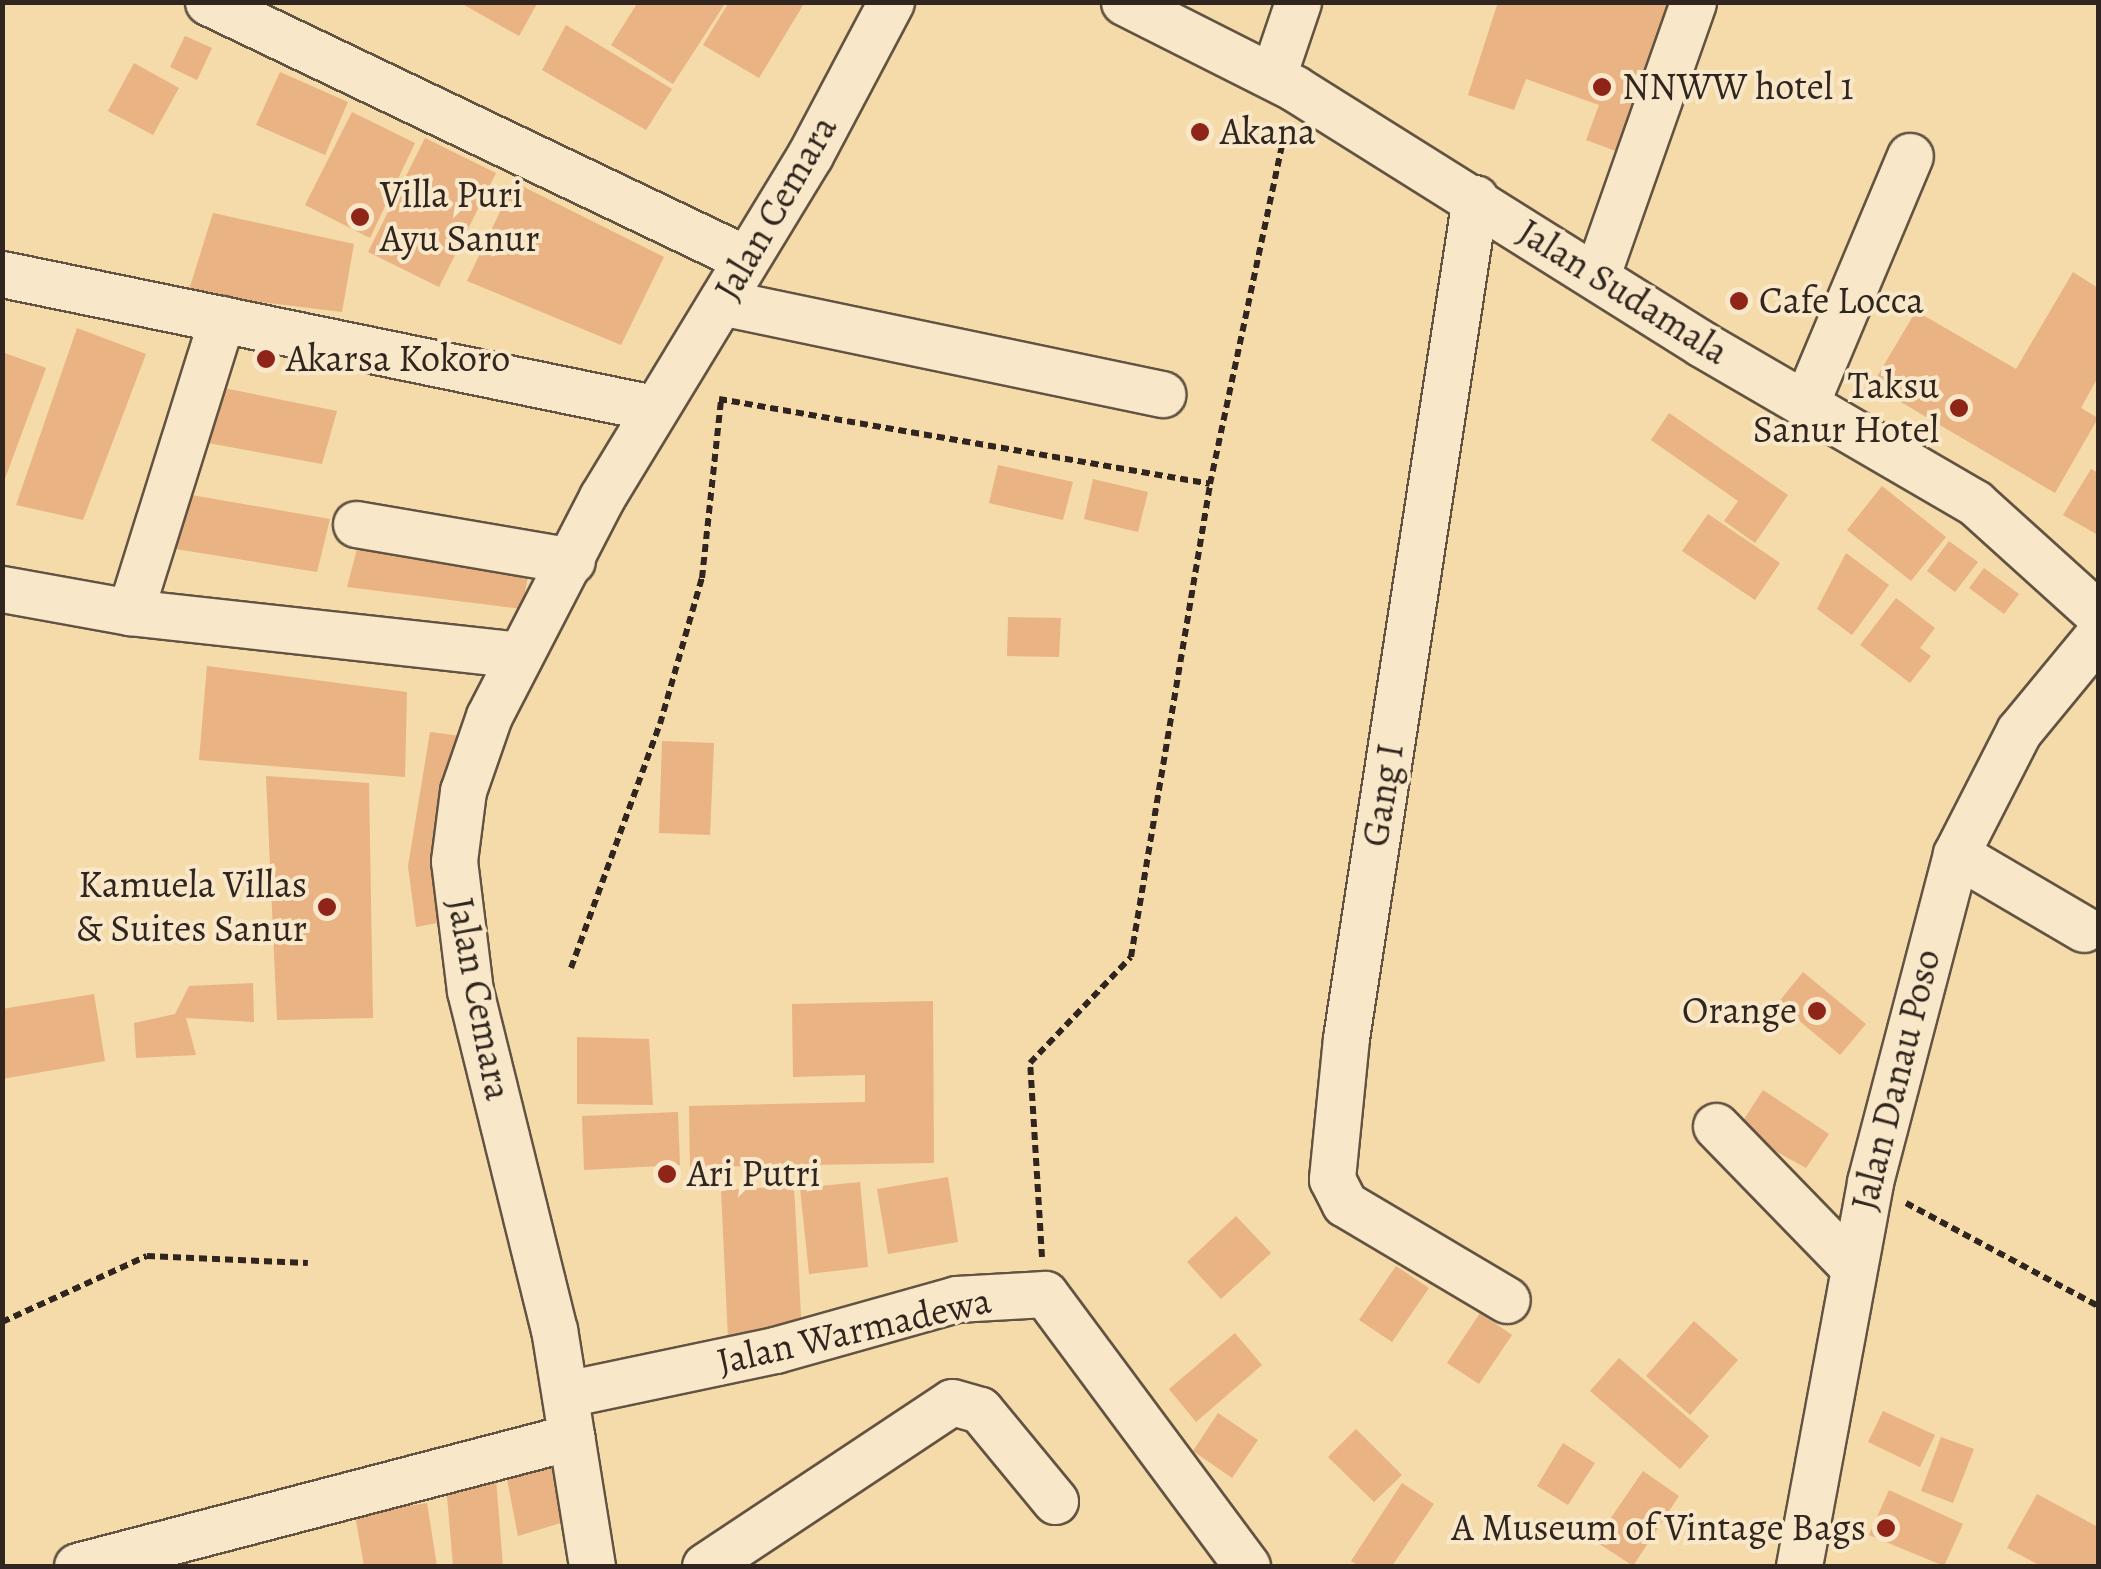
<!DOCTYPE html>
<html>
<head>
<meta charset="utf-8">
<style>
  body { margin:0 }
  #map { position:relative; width:2101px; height:1569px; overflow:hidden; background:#f5daaa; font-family:Alegreya,serif }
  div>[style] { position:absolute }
  .building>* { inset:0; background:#e9b383 }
  .path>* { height:6px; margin-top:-3px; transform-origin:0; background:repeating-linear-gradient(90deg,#31261f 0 8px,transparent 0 13px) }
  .roads { filter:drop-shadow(2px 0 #625342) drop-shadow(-2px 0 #625342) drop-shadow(0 2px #625342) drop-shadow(0 -2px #625342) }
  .minor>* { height:45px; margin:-22.5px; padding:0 22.5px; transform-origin:22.5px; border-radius:22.5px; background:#f8e7c8 }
  .dots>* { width:28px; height:28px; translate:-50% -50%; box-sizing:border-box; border:5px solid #f8e7c8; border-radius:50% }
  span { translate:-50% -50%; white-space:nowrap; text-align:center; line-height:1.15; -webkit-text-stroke:8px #f8e7c8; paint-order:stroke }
  .poi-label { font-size:38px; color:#31261f }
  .left { translate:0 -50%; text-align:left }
  .right { translate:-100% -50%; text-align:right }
  .street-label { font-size:38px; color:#31261f }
  .frame { position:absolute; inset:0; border:5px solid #31261f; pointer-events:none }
</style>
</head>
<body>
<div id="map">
  <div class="building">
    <div style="clip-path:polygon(459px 2px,538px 2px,519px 36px)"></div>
    <div style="clip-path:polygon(638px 2px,726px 2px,673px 84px,611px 45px)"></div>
    <div style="clip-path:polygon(729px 2px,805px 2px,759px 78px,703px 45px)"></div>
    <div style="clip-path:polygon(1498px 2px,1684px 2px,1632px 157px,1586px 140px,1599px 105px,1526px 79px,1514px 110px,1468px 95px)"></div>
    <div style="clip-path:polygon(566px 25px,672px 89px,646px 130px,542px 70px)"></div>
    <div style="clip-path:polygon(185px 36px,212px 48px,197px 80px,170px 67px)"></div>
    <div style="clip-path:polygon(134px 63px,179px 88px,153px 135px,108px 111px)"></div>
    <div style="clip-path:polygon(280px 72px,348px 102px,325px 155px,256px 125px)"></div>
    <div style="clip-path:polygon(352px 112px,415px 143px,370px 238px,305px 205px)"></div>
    <div style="clip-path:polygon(425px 138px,496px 173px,439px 287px,368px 252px)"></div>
    <div style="clip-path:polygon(514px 182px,664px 257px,621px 345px,467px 281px)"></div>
    <div style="clip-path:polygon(213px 213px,354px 244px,342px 312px,188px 293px)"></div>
    <div style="clip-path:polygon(2073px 272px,2098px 288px,2098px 377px,2081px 408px,2098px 418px,2055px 493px,1872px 385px,1916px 311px,2016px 369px)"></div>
    <div style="clip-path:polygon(77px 328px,146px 354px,83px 520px,16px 505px)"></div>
    <div style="clip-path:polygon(2px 352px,46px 368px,3px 484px,2px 484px)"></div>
    <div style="clip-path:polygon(209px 385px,337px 411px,322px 464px,197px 441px)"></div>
    <div style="clip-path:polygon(1669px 413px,1788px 495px,1755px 543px,1724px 521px,1738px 501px,1651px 440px)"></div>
    <div style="clip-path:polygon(998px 465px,1073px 482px,1063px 520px,989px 503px)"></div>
    <div style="clip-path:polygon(2091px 469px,2098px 473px,2098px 535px,2063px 515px)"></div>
    <div style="clip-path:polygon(1093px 479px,1148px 492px,1138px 532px,1084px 519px)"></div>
    <div style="clip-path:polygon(1882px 486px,1946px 537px,1911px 581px,1847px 530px)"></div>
    <div style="clip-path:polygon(180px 493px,330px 519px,317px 572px,170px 548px)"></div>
    <div style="clip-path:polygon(1708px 514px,1780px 563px,1755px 600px,1682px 551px)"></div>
    <div style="clip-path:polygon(1949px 541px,1978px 562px,1955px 592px,1927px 571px)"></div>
    <div style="clip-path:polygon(358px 545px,530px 565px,522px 609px,347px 587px)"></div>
    <div style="clip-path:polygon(1846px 553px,1889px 585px,1852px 635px,1817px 609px)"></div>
    <div style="clip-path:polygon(1984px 568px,2019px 594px,2004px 614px,1969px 588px)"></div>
    <div style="clip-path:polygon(1896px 598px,1935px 628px,1920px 648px,1931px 656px,1910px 683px,1860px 645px)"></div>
    <div style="clip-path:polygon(1008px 617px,1061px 618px,1059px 657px,1007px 656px)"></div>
    <div style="clip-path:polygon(207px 666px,407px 692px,405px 777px,199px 760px)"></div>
    <div style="clip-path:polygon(430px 732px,469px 737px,453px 920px,416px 927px,408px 866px)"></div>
    <div style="clip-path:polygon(662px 741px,714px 743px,710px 835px,659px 833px)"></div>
    <div style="clip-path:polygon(266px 776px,369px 783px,373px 1018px,277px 1020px)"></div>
    <div style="clip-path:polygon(1803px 972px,1866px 1024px,1840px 1055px,1778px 1003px)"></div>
    <div style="clip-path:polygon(253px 983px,254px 1022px,186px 1018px,196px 1055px,136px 1058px,134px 1023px,175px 1014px,189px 986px)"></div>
    <div style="clip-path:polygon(94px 994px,105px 1061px,2px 1079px,2px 1009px)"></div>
    <div style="clip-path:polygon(933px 1001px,934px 1163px,690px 1167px,689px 1106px,865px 1102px,865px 1075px,793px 1077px,792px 1004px)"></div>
    <div style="clip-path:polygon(577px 1037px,649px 1039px,653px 1105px,577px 1104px)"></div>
    <div style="clip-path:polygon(1763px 1090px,1829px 1134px,1806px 1168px,1737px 1130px)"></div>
    <div style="clip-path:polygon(678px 1112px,680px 1165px,584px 1170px,582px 1116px)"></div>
    <div style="clip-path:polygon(948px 1177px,958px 1242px,888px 1254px,877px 1189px)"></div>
    <div style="clip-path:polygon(860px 1182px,868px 1267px,809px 1274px,800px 1188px)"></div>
    <div style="clip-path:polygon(794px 1186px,802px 1334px,728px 1338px,721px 1190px)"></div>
    <div style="clip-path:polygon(1236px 1216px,1271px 1253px,1221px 1299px,1187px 1262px)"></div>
    <div style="clip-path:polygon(1396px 1266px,1429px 1288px,1392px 1342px,1359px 1320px)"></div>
    <div style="clip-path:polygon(1480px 1313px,1512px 1335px,1479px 1384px,1447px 1363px)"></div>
    <div style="clip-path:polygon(1694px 1321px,1738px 1360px,1690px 1415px,1646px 1376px)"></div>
    <div style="clip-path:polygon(1235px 1333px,1262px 1365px,1196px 1422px,1169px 1389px)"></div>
    <div style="clip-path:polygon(1619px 1358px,1709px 1436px,1680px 1469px,1590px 1391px)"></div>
    <div style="clip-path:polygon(1883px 1411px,1935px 1435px,1920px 1467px,1868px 1442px)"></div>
    <div style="clip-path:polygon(1218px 1413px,1258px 1440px,1232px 1478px,1193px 1451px)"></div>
    <div style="clip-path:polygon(1356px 1429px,1402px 1475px,1374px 1502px,1328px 1457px)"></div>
    <div style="clip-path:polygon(1941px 1437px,1974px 1449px,1953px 1503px,1921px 1491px)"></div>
    <div style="clip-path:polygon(1563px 1443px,1595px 1463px,1568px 1505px,1537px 1486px)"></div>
    <div style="clip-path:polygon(558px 1460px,567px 1521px,518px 1536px,506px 1474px)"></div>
    <div style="clip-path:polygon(1643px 1471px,1679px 1496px,1633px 1566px,1595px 1541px)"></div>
    <div style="clip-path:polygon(496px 1479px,503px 1566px,453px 1566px,446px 1484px)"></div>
    <div style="clip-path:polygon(1402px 1483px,1434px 1504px,1392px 1566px,1359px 1566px,1351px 1561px)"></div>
    <div style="clip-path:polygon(1889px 1490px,1963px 1524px,1944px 1566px,1869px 1535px)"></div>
    <div style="clip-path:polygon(2037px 1494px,2098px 1527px,2098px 1566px,2041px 1566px,2007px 1548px)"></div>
    <div style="clip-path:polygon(427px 1503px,437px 1566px,364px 1566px,355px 1515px)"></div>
  </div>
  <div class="path">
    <div style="left:719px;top:399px;width:498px;rotate:9.8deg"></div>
    <div style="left:571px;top:968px;width:260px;rotate:-70deg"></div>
    <div style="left:660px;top:724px;width:152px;rotate:-74deg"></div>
    <div style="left:702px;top:578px;width:180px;rotate:-83.9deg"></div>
    <div style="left:1906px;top:1203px;width:218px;rotate:28.2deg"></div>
    <div style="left:1042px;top:1257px;width:194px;rotate:-93.5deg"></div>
    <div style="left:1030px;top:1063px;width:146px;rotate:-46.4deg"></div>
    <div style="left:1131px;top:957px;width:480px;rotate:-80.5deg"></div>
    <div style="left:1210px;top:484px;width:362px;rotate:-78deg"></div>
    <div style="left:2px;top:1322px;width:159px;rotate:-24.5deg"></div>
    <div style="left:147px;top:1256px;width:161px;rotate:2.5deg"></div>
  </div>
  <div class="roads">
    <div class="minor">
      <div style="left:208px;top:2px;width:596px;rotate:25.53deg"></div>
      <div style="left:1124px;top:2px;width:191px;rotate:26.8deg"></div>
      <div style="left:1294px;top:88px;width:482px;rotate:32.1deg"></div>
      <div style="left:1702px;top:344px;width:316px;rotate:30.2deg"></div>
      <div style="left:1975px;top:503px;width:166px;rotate:42.1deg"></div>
      <div style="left:1273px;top:76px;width:78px;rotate:-71.3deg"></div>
      <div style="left:1475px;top:198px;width:850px;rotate:98.73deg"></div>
      <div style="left:1346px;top:1038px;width:142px;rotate:95.7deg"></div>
      <div style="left:1332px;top:1179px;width:28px;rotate:63deg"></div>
      <div style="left:1345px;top:1204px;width:188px;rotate:30.7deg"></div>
      <div style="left:2px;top:274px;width:665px;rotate:11.63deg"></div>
      <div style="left:1597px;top:275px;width:289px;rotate:-70.6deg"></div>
      <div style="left:721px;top:302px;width:451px;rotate:11.8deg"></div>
      <div style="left:1806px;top:403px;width:268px;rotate:-67.2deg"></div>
      <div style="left:356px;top:524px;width:219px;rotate:9.7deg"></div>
      <div style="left:2px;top:589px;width:130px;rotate:10.2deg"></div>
      <div style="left:130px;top:612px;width:392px;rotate:6.3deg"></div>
      <div style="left:130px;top:612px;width:307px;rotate:-72.6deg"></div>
      <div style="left:1956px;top:854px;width:148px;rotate:30.4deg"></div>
      <div style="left:1716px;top:1126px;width:197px;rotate:45.8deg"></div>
      <div style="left:566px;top:1394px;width:214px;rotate:-11.9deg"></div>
      <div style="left:775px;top:1350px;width:188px;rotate:-15.7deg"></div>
      <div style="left:956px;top:1299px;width:89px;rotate:-3.2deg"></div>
      <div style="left:1045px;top:1294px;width:339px;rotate:53.4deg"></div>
      <div style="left:77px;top:1566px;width:511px;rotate:-14.64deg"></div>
      <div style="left:592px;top:1566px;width:239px;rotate:-99.1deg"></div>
      <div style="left:554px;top:1330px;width:349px;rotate:-103.9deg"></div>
      <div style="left:470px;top:991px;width:131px;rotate:-97deg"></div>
      <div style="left:454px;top:861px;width:71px;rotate:-82.7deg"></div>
      <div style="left:463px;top:791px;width:79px;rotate:-70.9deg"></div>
      <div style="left:489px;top:716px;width:246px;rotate:-62.7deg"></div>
      <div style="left:602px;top:497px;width:400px;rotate:-58.7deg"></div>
      <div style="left:810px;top:155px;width:173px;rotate:-62.1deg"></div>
      <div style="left:705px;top:1566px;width:296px;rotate:-33.6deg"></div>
      <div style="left:952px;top:1402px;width:29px;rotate:16deg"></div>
      <div style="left:980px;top:1410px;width:118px;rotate:50.5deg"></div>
      <div style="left:1799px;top:1566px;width:391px;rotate:-79.5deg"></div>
      <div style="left:1870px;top:1182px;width:339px;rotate:-75.3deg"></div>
      <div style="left:1956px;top:854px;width:138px;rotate:-62.9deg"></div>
      <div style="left:2019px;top:731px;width:124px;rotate:-50.5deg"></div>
    </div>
  </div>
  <div class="dots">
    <div style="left:1602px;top:87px;background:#8f2418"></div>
    <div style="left:1200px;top:132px;background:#8f2418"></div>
    <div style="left:360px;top:217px;background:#8f2418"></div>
    <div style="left:1739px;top:301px;background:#8f2418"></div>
    <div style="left:266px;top:359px;background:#8f2418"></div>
    <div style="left:1959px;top:408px;background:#8f2418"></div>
    <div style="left:327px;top:907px;background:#8f2418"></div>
    <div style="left:1817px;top:1011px;background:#8f2418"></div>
    <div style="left:667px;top:1174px;background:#8f2418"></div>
    <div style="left:1886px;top:1528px;background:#8f2418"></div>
  </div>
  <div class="poi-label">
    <span class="left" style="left:1622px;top:87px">NNWW hotel 1</span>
    <span class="left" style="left:1220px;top:132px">Akana</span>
    <span class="left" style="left:380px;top:217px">Villa Puri<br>Ayu Sanur</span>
    <span class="left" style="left:1759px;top:301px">Cafe Locca</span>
    <span class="left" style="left:286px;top:359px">Akarsa Kokoro</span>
    <span class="right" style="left:1939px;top:408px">Taksu<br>Sanur Hotel</span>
    <span class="right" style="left:307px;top:907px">Kamuela Villas<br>&amp; Suites Sanur</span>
    <span class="right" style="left:1797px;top:1011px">Orange</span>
    <span class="left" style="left:687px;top:1174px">Ari Putri</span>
    <span class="right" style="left:1866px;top:1528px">A Museum of Vintage Bags</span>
  </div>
  <div class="street-label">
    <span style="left:776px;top:208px;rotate:-60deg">Jalan Cemara</span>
    <span style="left:1623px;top:292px;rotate:32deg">Jalan Sudamala</span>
    <span style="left:1383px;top:795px;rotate:-81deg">Gang I</span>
    <span style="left:479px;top:999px;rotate:79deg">Jalan Cemara</span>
    <span style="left:1896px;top:1080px;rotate:-76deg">Jalan Danau Poso</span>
    <span style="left:854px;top:1331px;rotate:-13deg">Jalan Warmadewa</span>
  </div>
  <div class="frame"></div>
</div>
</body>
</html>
